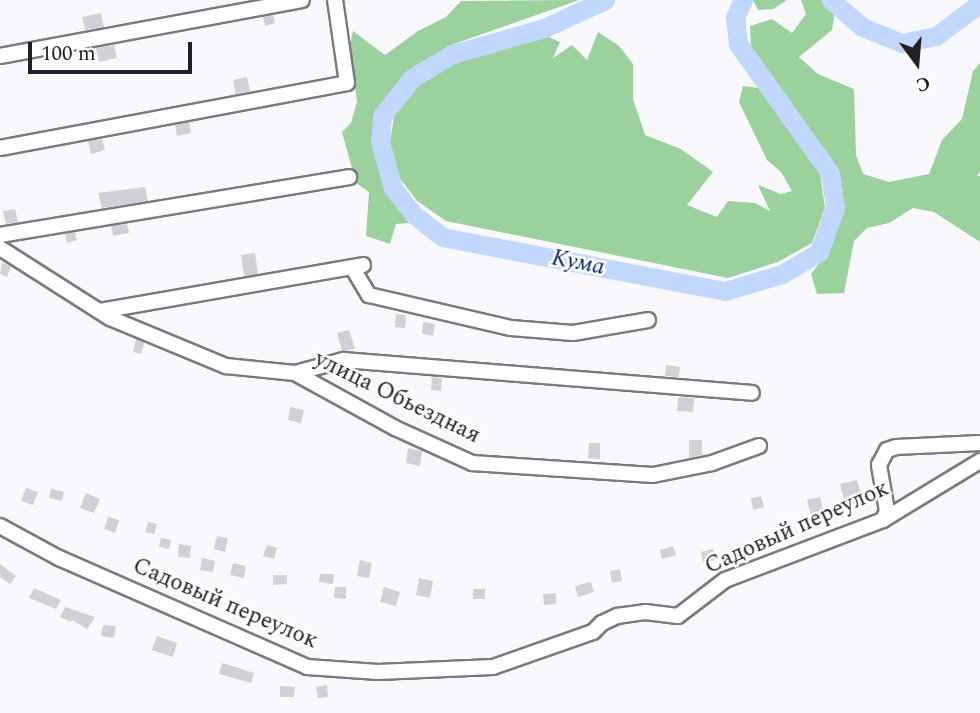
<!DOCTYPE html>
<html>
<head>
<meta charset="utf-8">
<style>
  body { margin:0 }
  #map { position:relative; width:980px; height:713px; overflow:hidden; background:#f9f9fd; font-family:Spectral,serif }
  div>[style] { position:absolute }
  .forest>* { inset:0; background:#9bd19d }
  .river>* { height:19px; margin:-9.5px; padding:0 9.5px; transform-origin:9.5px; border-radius:9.5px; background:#c1d7fb }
  .building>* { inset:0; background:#d1d1d5 }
  .roads { filter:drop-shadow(2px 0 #7b7b7e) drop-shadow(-2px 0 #7b7b7e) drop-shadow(0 2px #7b7b7e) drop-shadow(0 -2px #7b7b7e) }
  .minor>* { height:14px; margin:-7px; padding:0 7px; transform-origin:7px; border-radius:7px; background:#fff }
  span { translate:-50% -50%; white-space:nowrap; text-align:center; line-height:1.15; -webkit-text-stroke:5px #fff; paint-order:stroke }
  .street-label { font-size:23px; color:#212123 }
  .water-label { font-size:24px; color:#002565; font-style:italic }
  .north { position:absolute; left:882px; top:28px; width:70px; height:70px; -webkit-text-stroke:5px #fff; paint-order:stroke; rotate:164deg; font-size:19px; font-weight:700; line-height:28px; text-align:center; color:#212123 }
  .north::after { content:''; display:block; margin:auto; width:24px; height:32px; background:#212123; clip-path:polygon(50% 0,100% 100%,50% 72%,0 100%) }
  .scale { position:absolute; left:28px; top:42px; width:164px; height:32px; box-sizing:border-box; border:4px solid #212123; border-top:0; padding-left:9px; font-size:21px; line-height:24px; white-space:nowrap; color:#212123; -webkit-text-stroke:5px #fff; paint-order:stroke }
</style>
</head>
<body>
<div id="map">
  <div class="forest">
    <div style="clip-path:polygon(579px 0,454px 44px,408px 74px,377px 115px,374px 141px,388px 193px,410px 223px,396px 224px,390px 244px,366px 236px,369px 192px,356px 183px,342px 132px,351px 123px,357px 102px,350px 44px,353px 31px,385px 55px,418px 31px,446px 17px,461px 1px)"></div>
    <div style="clip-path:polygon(753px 0,787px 0,773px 9px,758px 10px)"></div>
    <div style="clip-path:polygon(801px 0,823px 0,835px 11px,832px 30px,799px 57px,818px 74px,854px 89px,856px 155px,863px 174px,889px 182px,929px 174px,942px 140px,962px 119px,973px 71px,980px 63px,980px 172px,977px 176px,980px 176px,980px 242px,934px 212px,913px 208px,889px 223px,867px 228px,854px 241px,844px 293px,817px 294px,811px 274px,825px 255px,845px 209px,838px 172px,751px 46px,750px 26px,772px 19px,792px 33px,806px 14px)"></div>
    <div style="clip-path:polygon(598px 32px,619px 46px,633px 64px,633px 99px,645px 135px,681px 149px,713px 172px,687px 205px,717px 217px,728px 201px,755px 203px,770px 211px,758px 185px,781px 194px,792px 191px,781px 172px,767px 160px,739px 102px,743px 86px,759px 88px,820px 173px,825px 208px,812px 243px,778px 262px,728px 278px,446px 221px,417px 201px,395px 172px,390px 143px,394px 116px,415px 87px,455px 64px,542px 34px,560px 42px,553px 58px,572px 45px,587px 60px)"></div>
  </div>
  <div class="river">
    <div style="left:605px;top:0;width:67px;rotate:155.3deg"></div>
    <div style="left:544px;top:28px;width:96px;rotate:164.2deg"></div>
    <div style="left:452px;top:54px;width:47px;rotate:149deg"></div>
    <div style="left:412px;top:78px;width:48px;rotate:128.3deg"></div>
    <div style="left:382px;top:116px;width:26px;rotate:94deg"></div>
    <div style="left:380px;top:142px;width:48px;rotate:74.2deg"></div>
    <div style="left:393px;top:188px;width:33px;rotate:52deg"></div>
    <div style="left:413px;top:214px;width:37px;rotate:38deg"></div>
    <div style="left:442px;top:237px;width:288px;rotate:10.8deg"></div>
    <div style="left:725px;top:291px;width:59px;rotate:-16.6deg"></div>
    <div style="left:782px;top:274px;width:43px;rotate:-30.7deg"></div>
    <div style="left:819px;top:252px;width:47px;rotate:-70deg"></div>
    <div style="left:835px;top:208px;width:35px;rotate:-98deg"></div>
    <div style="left:830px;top:173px;width:158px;rotate:-125.5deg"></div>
    <div style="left:738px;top:44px;width:27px;rotate:-96deg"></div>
    <div style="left:735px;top:17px;width:19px;rotate:-65deg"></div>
    <div style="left:831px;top:0;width:41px;rotate:41.1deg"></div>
    <div style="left:862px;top:27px;width:43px;rotate:21.8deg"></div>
    <div style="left:902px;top:43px;width:35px;rotate:-12deg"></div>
    <div style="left:936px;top:36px;width:55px;rotate:-36.9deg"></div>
  </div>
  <div class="building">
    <div style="clip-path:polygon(101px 13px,104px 27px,85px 30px,82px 17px)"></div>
    <div style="clip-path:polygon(273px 15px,275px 23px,265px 26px,263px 17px)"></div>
    <div style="clip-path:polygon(114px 45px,117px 58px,99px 62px,96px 48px)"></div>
    <div style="clip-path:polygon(247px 77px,250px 91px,236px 94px,233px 80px)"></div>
    <div style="clip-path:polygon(189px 122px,191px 133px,177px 136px,175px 125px)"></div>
    <div style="clip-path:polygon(102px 139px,105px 150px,91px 154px,88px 141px)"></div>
    <div style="clip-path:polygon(145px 187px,148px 201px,102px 208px,98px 193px)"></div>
    <div style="clip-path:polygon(15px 209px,18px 222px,6px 224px,3px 211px)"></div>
    <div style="clip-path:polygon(127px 224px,129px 233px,113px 236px,111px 226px)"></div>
    <div style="clip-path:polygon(75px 232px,77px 240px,67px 243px,65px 234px)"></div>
    <div style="clip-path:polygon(255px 253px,258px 274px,244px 276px,241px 255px)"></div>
    <div style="clip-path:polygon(2px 263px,11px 266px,7px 277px,0 274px)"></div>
    <div style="clip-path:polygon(396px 314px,406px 315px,405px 328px,395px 327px)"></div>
    <div style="clip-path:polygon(423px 322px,435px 324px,433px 336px,422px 334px)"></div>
    <div style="clip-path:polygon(349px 330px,355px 349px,342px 351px,337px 333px)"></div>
    <div style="clip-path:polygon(136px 339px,144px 343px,141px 354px,133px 352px)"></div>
    <div style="clip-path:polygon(666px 365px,680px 367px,679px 377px,665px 376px)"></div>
    <div style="clip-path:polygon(432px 377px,442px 378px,441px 391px,431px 390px)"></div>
    <div style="clip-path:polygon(678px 397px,694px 398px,693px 412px,677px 411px)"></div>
    <div style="clip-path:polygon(290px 407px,304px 410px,301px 423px,288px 420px)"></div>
    <div style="clip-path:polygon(689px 440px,702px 440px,702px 455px,689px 458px)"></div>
    <div style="clip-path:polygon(589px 443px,600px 443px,600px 459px,588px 458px)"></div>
    <div style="clip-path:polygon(408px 448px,422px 451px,420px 466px,406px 463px)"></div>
    <div style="clip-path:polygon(857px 480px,863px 502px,846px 507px,840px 484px)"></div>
    <div style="clip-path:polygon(26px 488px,38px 492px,33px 505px,21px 501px)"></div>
    <div style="clip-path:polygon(51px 489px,64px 492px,62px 501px,49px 498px)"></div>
    <div style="clip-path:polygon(86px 493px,100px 499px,94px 513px,80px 508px)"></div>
    <div style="clip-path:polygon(761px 496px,764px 507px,753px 510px,751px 498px)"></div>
    <div style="clip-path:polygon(820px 497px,824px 513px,811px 516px,807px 500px)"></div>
    <div style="clip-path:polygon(108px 517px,119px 520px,115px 533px,104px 529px)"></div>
    <div style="clip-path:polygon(148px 522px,157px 524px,154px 534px,145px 532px)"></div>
    <div style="clip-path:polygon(217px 536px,228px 538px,225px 552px,214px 549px)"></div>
    <div style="clip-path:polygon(161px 538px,171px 540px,169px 549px,159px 547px)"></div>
    <div style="clip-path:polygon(179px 544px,191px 546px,190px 558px,178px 557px)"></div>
    <div style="clip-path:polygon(267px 545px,277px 548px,274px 559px,263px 556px)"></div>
    <div style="clip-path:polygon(673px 546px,676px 555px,662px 559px,660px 550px)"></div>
    <div style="clip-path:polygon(713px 549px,715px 560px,703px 563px,701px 552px)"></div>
    <div style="clip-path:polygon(202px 558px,215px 561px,213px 572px,200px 570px)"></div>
    <div style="clip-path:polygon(360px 560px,372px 563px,369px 578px,357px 576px)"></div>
    <div style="clip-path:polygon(233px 563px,246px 566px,244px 578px,230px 575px)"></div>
    <div style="clip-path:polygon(0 564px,16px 576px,10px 584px,0 577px)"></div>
    <div style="clip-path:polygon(620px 569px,622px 581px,612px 583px,610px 571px)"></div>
    <div style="clip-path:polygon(320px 574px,334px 574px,333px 584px,319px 582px)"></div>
    <div style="clip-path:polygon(273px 575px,287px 575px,287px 584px,273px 585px)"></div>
    <div style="clip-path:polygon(419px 578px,433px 581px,430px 598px,416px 595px)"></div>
    <div style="clip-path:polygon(591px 582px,594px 592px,578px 597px,575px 586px)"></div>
    <div style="clip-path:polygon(335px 587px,346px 587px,346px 599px,334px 598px)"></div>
    <div style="clip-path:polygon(384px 587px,400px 592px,396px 606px,380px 602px)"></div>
    <div style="clip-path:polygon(34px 588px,61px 600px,56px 609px,29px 598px)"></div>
    <div style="clip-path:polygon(473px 589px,485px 589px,485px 599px,473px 599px)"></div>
    <div style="clip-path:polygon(556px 593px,556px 604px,544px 605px,543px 594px)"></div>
    <div style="clip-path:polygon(65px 607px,95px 617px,87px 629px,72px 620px,71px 622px,60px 617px)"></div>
    <div style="clip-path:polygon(103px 625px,116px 626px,114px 638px,101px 636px)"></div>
    <div style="clip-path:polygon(157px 636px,177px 643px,173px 657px,152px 650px)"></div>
    <div style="clip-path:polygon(222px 663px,254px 673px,251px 683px,219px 674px)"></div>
    <div style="clip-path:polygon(327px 685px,328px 697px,318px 698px,316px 687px)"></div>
    <div style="clip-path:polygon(280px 686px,295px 687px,294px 697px,280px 697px)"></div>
  </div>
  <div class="roads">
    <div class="minor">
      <div style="left:0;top:56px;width:307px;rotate:-10.5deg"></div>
      <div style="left:0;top:148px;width:353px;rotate:-10.6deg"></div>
      <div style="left:347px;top:83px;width:84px;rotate:-98.2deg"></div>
      <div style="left:0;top:235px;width:354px;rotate:-9.4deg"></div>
      <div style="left:0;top:248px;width:130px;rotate:32.5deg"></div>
      <div style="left:110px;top:318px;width:126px;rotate:22.5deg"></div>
      <div style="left:226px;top:366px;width:69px;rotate:5.8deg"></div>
      <div style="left:295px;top:373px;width:114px;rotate:28.8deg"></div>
      <div style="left:395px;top:428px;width:85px;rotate:24.4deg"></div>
      <div style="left:472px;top:463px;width:181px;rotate:3.8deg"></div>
      <div style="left:653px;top:475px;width:60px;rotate:-11.5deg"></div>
      <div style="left:712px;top:463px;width:50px;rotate:-19.9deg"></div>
      <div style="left:352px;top:267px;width:33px;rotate:59deg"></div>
      <div style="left:369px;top:295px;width:146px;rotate:13.1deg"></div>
      <div style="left:511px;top:328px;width:62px;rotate:4.6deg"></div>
      <div style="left:573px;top:333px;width:76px;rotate:-9.8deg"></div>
      <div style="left:100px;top:311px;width:267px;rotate:-9.9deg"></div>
      <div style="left:295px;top:373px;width:51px;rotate:-14.9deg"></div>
      <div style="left:344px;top:360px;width:409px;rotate:4.6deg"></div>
      <div style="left:883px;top:520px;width:10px;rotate:-66deg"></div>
      <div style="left:887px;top:511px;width:47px;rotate:-99.9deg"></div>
      <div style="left:879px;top:465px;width:17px;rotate:-62deg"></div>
      <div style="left:887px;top:450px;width:9px;rotate:-18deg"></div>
      <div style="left:896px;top:447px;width:84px;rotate:-2.7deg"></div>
      <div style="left:0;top:526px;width:67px;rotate:28.5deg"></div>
      <div style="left:59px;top:558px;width:271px;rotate:23.7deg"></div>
      <div style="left:307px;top:667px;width:71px;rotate:4deg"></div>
      <div style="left:378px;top:672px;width:115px;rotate:-2.5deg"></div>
      <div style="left:493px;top:667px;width:106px;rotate:-19.3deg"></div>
      <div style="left:593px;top:632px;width:13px;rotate:-45deg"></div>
      <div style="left:602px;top:623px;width:17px;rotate:-25deg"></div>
      <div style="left:617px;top:616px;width:28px;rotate:-8deg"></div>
      <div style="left:645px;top:612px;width:33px;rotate:7deg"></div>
      <div style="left:678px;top:616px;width:59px;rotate:-37.5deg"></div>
      <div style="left:725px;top:580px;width:169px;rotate:-20.8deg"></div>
      <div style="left:883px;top:520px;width:114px;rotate:-31.3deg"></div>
    </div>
  </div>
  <div class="street-label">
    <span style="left:397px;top:398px;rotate:26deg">улица Обьездная</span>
    <span style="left:797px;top:528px;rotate:-24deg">Садовый переулок</span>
    <span style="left:225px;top:604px;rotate:23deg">Садовый переулок</span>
  </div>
  <div class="water-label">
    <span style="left:578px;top:263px;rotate:11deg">Кума</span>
  </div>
  <div class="north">С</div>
  <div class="scale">100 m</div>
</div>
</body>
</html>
